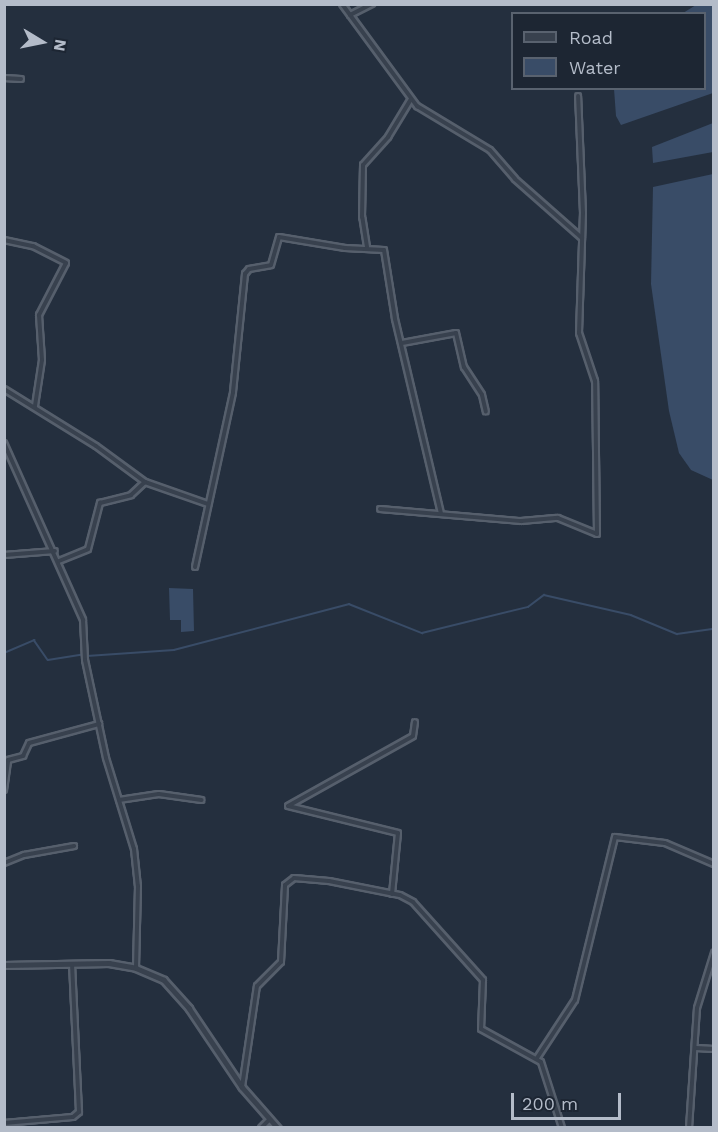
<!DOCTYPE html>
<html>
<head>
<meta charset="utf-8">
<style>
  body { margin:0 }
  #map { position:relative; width:718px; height:1132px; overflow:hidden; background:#242f3e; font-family:"Work Sans",sans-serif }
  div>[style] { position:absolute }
  .water>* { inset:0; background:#394c67 }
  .stream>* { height:1.5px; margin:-0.75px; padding:0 0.75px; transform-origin:0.75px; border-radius:0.75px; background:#394c67 }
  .roads { filter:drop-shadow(2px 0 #565f6c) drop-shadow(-2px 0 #565f6c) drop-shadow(0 2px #565f6c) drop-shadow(0 -2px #565f6c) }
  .minor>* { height:4px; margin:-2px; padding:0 2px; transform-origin:2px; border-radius:2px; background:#38414e }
  .tertiary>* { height:4.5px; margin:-2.25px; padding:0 2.25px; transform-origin:2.25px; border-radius:2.25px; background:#38414e }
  span { translate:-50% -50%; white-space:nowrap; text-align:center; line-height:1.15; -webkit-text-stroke:4.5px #1d2633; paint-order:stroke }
  .frame { position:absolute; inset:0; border:6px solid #b4bcc9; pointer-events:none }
  .legend { position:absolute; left:511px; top:12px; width:195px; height:78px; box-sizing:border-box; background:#1d2633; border:2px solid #59626f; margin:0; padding:8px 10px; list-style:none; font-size:18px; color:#b4bcc9 }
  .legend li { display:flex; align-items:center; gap:12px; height:30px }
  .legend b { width:30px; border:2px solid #59626f }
  .north { position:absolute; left:12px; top:12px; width:60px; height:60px; -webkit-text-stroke:4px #1d2633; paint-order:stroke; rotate:100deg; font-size:16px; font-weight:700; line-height:24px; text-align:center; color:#b4bcc9 }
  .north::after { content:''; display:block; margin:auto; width:21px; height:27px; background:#b4bcc9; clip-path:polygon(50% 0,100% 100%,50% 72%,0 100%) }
  .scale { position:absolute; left:511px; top:1093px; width:110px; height:27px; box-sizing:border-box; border:3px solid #b4bcc9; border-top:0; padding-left:8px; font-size:18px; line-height:21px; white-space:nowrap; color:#b4bcc9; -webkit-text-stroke:4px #1d2633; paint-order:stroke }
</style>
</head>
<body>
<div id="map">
  <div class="water">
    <div style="clip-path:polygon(696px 5px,713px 5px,713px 93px,621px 125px,616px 116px,614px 89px,704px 88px,704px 14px,683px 13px)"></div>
    <div style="clip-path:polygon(713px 123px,713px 152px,653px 163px,652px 147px)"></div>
    <div style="clip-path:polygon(713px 174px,714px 174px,713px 480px,691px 470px,679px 453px,669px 411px,651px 284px,653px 187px)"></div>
    <div style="clip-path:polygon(169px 588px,193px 589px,194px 631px,181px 632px,181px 620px,170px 620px)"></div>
  </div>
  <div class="stream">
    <div style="left:4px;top:653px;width:33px;rotate:-23deg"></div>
    <div style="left:34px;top:640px;width:24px;rotate:55deg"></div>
    <div style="left:48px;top:660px;width:33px;rotate:-9deg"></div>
    <div style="left:87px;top:656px;width:87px;rotate:-3.9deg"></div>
    <div style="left:174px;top:650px;width:181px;rotate:-14.7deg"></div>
    <div style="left:349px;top:604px;width:79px;rotate:21.7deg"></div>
    <div style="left:422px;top:633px;width:109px;rotate:-13.8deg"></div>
    <div style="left:528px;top:607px;width:20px;rotate:-37deg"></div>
    <div style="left:544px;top:595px;width:89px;rotate:12.9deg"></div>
    <div style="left:631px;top:615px;width:50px;rotate:22.4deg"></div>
    <div style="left:677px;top:634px;width:37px;rotate:-8deg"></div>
  </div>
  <div class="roads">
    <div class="minor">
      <div style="left:342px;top:4px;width:127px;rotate:53.7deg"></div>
      <div style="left:417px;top:106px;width:85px;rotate:31.1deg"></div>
      <div style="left:490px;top:150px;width:38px;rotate:49deg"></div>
      <div style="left:515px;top:179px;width:89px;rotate:41.4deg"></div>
      <div style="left:350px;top:15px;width:25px;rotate:-27deg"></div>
      <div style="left:4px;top:78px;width:17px;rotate:3deg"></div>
      <div style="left:4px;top:240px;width:30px;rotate:12deg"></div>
      <div style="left:33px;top:246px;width:37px;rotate:27deg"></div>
      <div style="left:66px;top:263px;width:59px;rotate:117.4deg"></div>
      <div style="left:39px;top:315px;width:45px;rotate:86.2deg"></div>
      <div style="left:42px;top:360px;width:47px;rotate:98.7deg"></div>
      <div style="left:367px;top:247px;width:30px;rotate:-99deg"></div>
      <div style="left:362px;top:217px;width:52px;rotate:-88.9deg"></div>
      <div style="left:363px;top:165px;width:38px;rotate:-48deg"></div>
      <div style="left:388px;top:137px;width:44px;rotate:-58.8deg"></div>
      <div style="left:402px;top:343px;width:55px;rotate:-10.5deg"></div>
      <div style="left:456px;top:333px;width:35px;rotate:77deg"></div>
      <div style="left:464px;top:367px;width:33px;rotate:57deg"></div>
      <div style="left:482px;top:395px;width:17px;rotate:77deg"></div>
      <div style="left:4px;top:389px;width:108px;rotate:31.8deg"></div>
      <div style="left:96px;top:446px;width:61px;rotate:36.3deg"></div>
      <div style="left:145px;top:482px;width:67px;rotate:19.2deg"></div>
      <div style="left:4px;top:443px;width:194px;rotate:65.9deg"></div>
      <div style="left:83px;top:620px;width:40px;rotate:87.1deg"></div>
      <div style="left:85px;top:660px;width:100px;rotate:77.9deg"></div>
      <div style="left:106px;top:758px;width:95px;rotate:72.9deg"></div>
      <div style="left:134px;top:849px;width:37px;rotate:84deg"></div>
      <div style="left:138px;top:886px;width:82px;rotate:91.4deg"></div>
      <div style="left:380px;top:509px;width:142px;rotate:4.9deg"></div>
      <div style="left:521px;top:521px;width:37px;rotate:-5deg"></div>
      <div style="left:558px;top:518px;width:42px;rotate:22.3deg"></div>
      <div style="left:597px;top:534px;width:153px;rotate:-90.7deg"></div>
      <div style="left:595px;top:381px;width:51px;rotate:-108.4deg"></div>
      <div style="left:579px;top:333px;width:120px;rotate:-88.1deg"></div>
      <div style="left:583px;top:213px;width:117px;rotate:-92.4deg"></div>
      <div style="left:4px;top:555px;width:51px;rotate:-4.5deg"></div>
      <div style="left:59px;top:561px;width:31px;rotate:-22deg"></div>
      <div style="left:88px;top:549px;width:48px;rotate:-75.4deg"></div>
      <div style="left:100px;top:503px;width:32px;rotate:-14deg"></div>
      <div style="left:131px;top:495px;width:19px;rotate:-43deg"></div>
      <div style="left:195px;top:567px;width:179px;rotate:-77.7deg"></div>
      <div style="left:233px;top:392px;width:119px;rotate:-84.2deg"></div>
      <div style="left:245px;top:274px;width:6px;rotate:-51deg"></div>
      <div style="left:249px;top:269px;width:22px;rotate:-10deg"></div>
      <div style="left:271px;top:265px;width:29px;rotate:-74deg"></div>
      <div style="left:279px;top:237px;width:67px;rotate:9.5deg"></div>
      <div style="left:345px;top:248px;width:39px;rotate:3deg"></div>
      <div style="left:384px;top:250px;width:70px;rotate:80.9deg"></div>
      <div style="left:395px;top:319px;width:200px;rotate:76.7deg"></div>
      <div style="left:4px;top:790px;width:30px;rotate:-82deg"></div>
      <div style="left:8px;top:760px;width:16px;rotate:-15deg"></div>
      <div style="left:23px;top:756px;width:14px;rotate:-65deg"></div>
      <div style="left:29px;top:743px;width:73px;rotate:-15.2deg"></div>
      <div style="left:119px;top:800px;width:40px;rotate:-8.5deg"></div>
      <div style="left:159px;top:794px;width:43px;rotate:7.9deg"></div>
      <div style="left:4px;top:863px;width:22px;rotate:-22deg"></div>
      <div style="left:24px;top:855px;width:51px;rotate:-10.2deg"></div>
      <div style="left:392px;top:894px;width:61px;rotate:-84.4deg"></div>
      <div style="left:398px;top:833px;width:113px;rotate:-166.2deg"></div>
      <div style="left:288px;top:806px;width:143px;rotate:-29.2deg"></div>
      <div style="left:413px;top:736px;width:14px;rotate:-82deg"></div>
      <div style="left:696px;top:1048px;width:18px;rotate:3deg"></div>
      <div style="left:537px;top:1058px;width:69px;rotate:-56.8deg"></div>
      <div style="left:575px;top:1000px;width:168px;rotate:-76.2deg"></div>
      <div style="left:615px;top:837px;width:50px;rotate:6.8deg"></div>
      <div style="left:665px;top:843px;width:53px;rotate:23.2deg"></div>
      <div style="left:242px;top:1087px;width:102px;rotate:-81.6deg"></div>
      <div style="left:257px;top:986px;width:34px;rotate:-45deg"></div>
      <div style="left:281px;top:962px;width:77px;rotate:-87deg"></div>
      <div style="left:285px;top:885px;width:11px;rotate:-38deg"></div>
      <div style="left:294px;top:878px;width:35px;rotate:5deg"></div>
      <div style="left:329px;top:881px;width:72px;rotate:11.2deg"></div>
      <div style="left:400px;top:895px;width:15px;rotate:28deg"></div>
      <div style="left:413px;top:902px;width:105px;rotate:48.1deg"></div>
      <div style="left:483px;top:980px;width:49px;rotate:92.3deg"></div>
      <div style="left:481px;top:1029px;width:68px;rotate:28.8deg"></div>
      <div style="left:541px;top:1062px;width:69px;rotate:72.3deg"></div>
      <div style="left:4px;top:1123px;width:69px;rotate:-5deg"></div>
      <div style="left:73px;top:1117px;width:8px;rotate:-40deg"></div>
      <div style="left:79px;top:1112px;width:148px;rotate:-92.7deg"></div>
      <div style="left:261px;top:1128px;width:11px;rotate:-45deg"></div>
      <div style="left:689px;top:1128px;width:120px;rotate:-86.2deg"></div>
      <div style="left:697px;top:1008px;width:58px;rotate:-72.8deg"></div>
    </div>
    <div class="tertiary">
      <div style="left:4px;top:965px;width:105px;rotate:-1.1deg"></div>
      <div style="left:109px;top:963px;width:27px;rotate:10deg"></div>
      <div style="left:136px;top:968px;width:30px;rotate:23deg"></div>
      <div style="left:164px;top:980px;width:38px;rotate:48deg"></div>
      <div style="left:189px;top:1008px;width:95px;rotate:56.1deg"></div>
      <div style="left:242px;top:1087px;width:55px;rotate:48.7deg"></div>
    </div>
  </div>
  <div class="frame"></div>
  <ul class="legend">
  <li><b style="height:8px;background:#38414e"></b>Road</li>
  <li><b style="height:16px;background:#394c67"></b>Water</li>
  </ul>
  <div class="north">N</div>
  <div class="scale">200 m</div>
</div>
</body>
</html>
